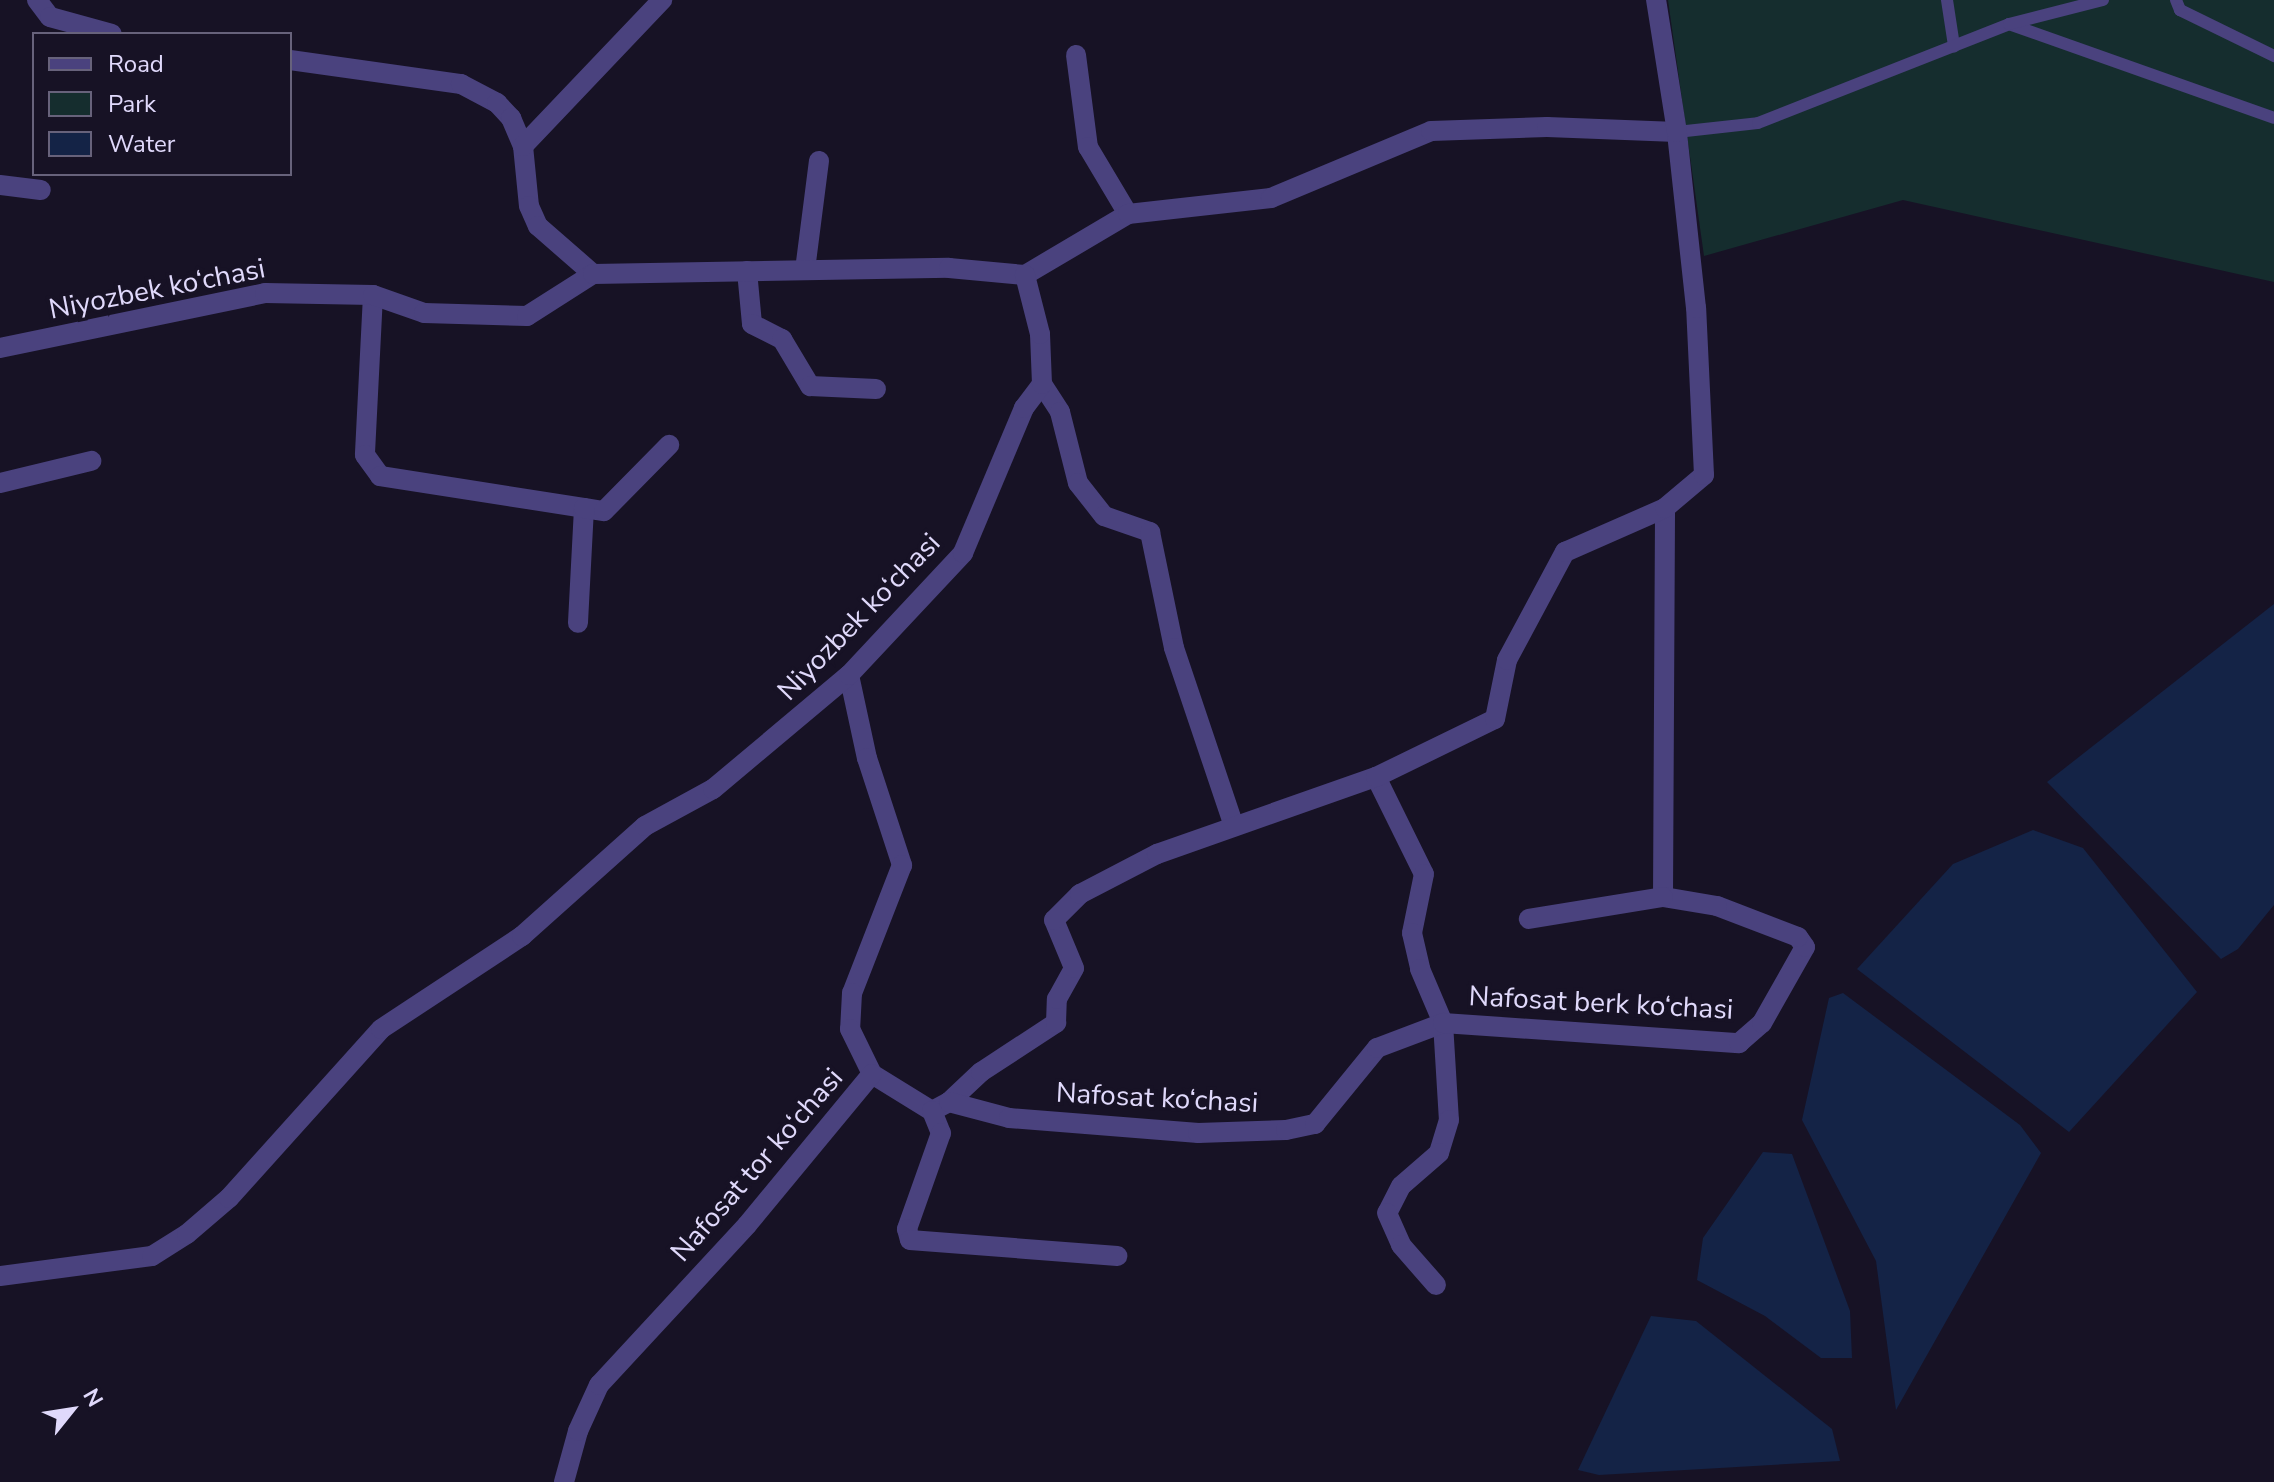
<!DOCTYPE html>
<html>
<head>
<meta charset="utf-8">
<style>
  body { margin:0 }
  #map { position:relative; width:2274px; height:1482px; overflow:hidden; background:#171225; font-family:"Nunito Sans",sans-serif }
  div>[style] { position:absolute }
  .green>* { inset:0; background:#152d2e }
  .water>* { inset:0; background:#142346 }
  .service>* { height:12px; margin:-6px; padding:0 6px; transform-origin:6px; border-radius:6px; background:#4a427e }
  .minor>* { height:20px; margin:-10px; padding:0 10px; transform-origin:10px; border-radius:10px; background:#4a427e }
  span { translate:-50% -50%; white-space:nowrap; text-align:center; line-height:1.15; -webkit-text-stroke:7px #171225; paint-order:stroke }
  .street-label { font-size:28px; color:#e0d9fb }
  .legend { position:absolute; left:32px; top:32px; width:260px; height:144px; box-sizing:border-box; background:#171225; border:2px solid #67627b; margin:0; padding:10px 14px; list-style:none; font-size:24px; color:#e0d9fb }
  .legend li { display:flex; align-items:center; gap:16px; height:40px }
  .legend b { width:40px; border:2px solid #67627b }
  .north { position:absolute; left:32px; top:1370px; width:80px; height:80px; -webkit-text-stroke:6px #171225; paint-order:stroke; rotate:60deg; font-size:22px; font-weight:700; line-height:32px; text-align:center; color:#e0d9fb }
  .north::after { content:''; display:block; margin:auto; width:28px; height:36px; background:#e0d9fb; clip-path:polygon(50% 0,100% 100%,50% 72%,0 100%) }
</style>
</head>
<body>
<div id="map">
  <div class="green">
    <div style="clip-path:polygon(1668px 0,2274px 0,2274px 282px,1903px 200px,1704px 256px)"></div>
  </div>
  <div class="water">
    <div style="clip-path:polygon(2274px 604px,2274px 905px,2238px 949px,2221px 959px,2047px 782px)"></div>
    <div style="clip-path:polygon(2033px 830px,2083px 848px,2197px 992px,2069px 1132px,1857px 969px,1953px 864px)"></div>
    <div style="clip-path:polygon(1843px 993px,2020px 1125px,2041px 1153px,1896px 1410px,1876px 1261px,1802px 1120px,1829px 998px)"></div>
    <div style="clip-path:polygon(1763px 1152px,1792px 1154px,1850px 1311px,1852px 1358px,1821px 1358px,1765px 1316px,1697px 1280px,1703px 1238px)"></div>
    <div style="clip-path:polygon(1651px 1316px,1696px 1321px,1832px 1429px,1840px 1461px,1599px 1475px,1578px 1470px)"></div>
  </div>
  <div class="service">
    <div style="left:1947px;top:0;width:47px;rotate:81.3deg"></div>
    <div style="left:2176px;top:0;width:11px;rotate:68deg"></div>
    <div style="left:2180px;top:10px;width:105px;rotate:26.1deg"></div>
    <div style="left:2009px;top:24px;width:281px;rotate:19.5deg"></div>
    <div style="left:1677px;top:132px;width:81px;rotate:-6.3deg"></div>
    <div style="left:1758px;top:123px;width:270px;rotate:-21.5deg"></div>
    <div style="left:2009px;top:24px;width:97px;rotate:-14.3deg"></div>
  </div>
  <div class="minor">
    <div style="left:37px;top:0;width:21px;rotate:53deg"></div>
    <div style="left:50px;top:17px;width:64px;rotate:15.3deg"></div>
    <div style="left:1076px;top:55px;width:93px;rotate:82.6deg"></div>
    <div style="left:1088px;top:147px;width:78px;rotate:59.2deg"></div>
    <div style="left:290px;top:60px;width:173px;rotate:8deg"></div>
    <div style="left:461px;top:84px;width:41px;rotate:27.8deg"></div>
    <div style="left:497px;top:103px;width:21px;rotate:47deg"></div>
    <div style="left:511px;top:118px;width:30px;rotate:67deg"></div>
    <div style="left:523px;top:146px;width:60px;rotate:84.3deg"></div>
    <div style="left:529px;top:206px;width:22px;rotate:66deg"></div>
    <div style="left:538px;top:226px;width:73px;rotate:41.1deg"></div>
    <div style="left:523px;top:146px;width:202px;rotate:-46.4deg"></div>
    <div style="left:0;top:185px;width:41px;rotate:7deg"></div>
    <div style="left:805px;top:270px;width:110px;rotate:-82.7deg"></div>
    <div style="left:747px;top:271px;width:53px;rotate:84.6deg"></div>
    <div style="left:752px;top:324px;width:34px;rotate:27deg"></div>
    <div style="left:782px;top:339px;width:55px;rotate:59.2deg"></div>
    <div style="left:810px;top:386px;width:66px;rotate:2.6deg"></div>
    <div style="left:1025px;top:275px;width:120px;rotate:-30.6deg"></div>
    <div style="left:1128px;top:214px;width:144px;rotate:-6.4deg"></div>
    <div style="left:1271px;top:198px;width:173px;rotate:-22.7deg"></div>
    <div style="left:1431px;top:131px;width:116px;rotate:-2deg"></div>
    <div style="left:1547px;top:127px;width:130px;rotate:2.2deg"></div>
    <div style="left:373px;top:295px;width:160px;rotate:92.9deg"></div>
    <div style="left:365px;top:455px;width:26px;rotate:54deg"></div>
    <div style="left:380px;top:476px;width:206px;rotate:8.9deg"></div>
    <div style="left:584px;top:508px;width:115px;rotate:93deg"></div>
    <div style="left:0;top:348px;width:271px;rotate:-11.7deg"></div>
    <div style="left:265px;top:293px;width:108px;rotate:1.1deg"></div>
    <div style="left:373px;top:295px;width:54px;rotate:19.4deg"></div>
    <div style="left:424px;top:313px;width:103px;rotate:1.7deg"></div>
    <div style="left:527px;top:316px;width:78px;rotate:-32.5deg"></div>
    <div style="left:593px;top:274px;width:356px;rotate:-1deg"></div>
    <div style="left:949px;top:268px;width:76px;rotate:5.3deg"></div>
    <div style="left:1042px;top:384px;width:33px;rotate:57deg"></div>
    <div style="left:1060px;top:412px;width:73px;rotate:75.8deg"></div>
    <div style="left:1078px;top:483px;width:42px;rotate:51.8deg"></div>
    <div style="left:1104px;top:516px;width:49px;rotate:19.2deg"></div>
    <div style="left:1150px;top:532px;width:118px;rotate:78.3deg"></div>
    <div style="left:1174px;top:648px;width:188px;rotate:71.4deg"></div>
    <div style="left:0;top:483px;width:94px;rotate:-13.6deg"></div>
    <div style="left:584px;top:508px;width:20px;rotate:9deg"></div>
    <div style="left:604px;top:511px;width:93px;rotate:-45.4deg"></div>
    <div style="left:849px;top:675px;width:85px;rotate:77.8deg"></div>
    <div style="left:867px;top:758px;width:113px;rotate:71.9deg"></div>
    <div style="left:902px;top:865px;width:137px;rotate:111.3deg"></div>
    <div style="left:852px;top:993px;width:36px;rotate:93deg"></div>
    <div style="left:850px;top:1029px;width:50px;rotate:63.9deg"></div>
    <div style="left:1376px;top:777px;width:108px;rotate:63.7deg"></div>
    <div style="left:1424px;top:874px;width:60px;rotate:101.5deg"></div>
    <div style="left:1412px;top:933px;width:37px;rotate:77deg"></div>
    <div style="left:1420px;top:969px;width:59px;rotate:66.9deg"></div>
    <div style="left:1443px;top:1023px;width:97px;rotate:86.5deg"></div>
    <div style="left:1449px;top:1120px;width:34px;rotate:107deg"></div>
    <div style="left:1439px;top:1153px;width:50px;rotate:139deg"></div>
    <div style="left:1401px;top:1186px;width:30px;rotate:117deg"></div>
    <div style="left:1387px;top:1213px;width:35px;rotate:66deg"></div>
    <div style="left:1401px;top:1245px;width:53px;rotate:48.8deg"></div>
    <div style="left:1663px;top:897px;width:389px;rotate:-89.7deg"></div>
    <div style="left:872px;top:1074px;width:70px;rotate:31.7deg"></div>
    <div style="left:932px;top:1111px;width:19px;rotate:-28deg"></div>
    <div style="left:949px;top:1102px;width:44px;rotate:-43.2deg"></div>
    <div style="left:981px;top:1072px;width:90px;rotate:-33.2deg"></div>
    <div style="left:1056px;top:1023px;width:24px;rotate:-88deg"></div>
    <div style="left:1057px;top:999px;width:35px;rotate:-61deg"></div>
    <div style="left:1074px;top:968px;width:52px;rotate:-112.6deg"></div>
    <div style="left:1054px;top:920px;width:37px;rotate:-45deg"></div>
    <div style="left:1080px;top:894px;width:87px;rotate:-27.5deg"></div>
    <div style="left:1157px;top:854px;width:232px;rotate:-19.4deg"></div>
    <div style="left:1376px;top:777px;width:132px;rotate:-26deg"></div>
    <div style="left:1495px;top:719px;width:60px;rotate:-78.5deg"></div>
    <div style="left:1507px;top:660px;width:123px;rotate:-61.8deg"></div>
    <div style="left:1565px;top:552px;width:109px;rotate:-23.7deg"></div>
    <div style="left:1665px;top:508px;width:51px;rotate:-40.2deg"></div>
    <div style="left:1704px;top:475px;width:167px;rotate:-92.7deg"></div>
    <div style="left:1696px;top:308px;width:177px;rotate:-96.2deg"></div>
    <div style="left:1677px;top:132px;width:134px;rotate:-99deg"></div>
    <div style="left:949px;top:1102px;width:62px;rotate:14.9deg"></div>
    <div style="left:1009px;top:1118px;width:190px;rotate:4.5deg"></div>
    <div style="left:1198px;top:1133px;width:88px;rotate:-2deg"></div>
    <div style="left:1286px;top:1130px;width:30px;rotate:-12deg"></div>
    <div style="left:1315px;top:1124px;width:98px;rotate:-50.8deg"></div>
    <div style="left:1377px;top:1048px;width:71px;rotate:-20.7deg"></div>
    <div style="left:1443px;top:1023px;width:297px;rotate:3.9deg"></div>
    <div style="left:1739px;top:1043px;width:30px;rotate:-41deg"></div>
    <div style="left:1762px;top:1023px;width:87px;rotate:-60.5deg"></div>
    <div style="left:1805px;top:947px;width:12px;rotate:-125deg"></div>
    <div style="left:1798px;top:937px;width:87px;rotate:-159.1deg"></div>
    <div style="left:1717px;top:906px;width:55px;rotate:-170.5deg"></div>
    <div style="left:1663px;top:897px;width:136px;rotate:170.7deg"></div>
    <div style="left:932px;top:1111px;width:24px;rotate:68deg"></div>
    <div style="left:941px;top:1133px;width:102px;rotate:109.5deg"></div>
    <div style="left:907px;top:1229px;width:11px;rotate:75deg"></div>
    <div style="left:910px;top:1240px;width:208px;rotate:4.4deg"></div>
    <div style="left:0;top:1276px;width:153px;rotate:-7.5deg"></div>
    <div style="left:152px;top:1256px;width:41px;rotate:-32.2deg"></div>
    <div style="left:187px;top:1234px;width:55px;rotate:-40.6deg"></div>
    <div style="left:229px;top:1198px;width:227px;rotate:-48deg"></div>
    <div style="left:381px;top:1029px;width:169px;rotate:-33.4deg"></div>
    <div style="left:522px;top:936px;width:165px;rotate:-41.8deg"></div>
    <div style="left:645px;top:826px;width:77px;rotate:-28.6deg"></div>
    <div style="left:713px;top:789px;width:177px;rotate:-40deg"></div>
    <div style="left:849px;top:675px;width:167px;rotate:-46.9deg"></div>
    <div style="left:963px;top:553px;width:157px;rotate:-67.2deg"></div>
    <div style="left:1024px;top:408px;width:30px;rotate:-53deg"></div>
    <div style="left:1042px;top:384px;width:50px;rotate:-92.3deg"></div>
    <div style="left:1040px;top:334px;width:61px;rotate:-104.3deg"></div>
    <div style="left:564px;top:1482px;width:53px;rotate:-74.6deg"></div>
    <div style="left:578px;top:1431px;width:51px;rotate:-65.5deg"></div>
    <div style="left:599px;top:1385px;width:218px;rotate:-47.2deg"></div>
    <div style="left:747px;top:1225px;width:196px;rotate:-50.4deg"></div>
  </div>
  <div class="street-label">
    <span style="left:157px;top:289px;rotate:-11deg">Niyozbek ko‘chasi</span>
    <span style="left:859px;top:617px;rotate:-46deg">Niyozbek ko‘chasi</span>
    <span style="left:1601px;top:1003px;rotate:3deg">Nafosat berk ko‘chasi</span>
    <span style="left:1157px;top:1098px;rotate:3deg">Nafosat ko‘chasi</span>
    <span style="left:757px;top:1165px;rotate:-49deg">Nafosat tor ko‘chasi</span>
  </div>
  <ul class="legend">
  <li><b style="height:10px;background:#4a427e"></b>Road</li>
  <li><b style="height:22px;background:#152d2e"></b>Park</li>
  <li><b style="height:22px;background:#142346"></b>Water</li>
  </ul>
  <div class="north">N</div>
</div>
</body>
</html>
